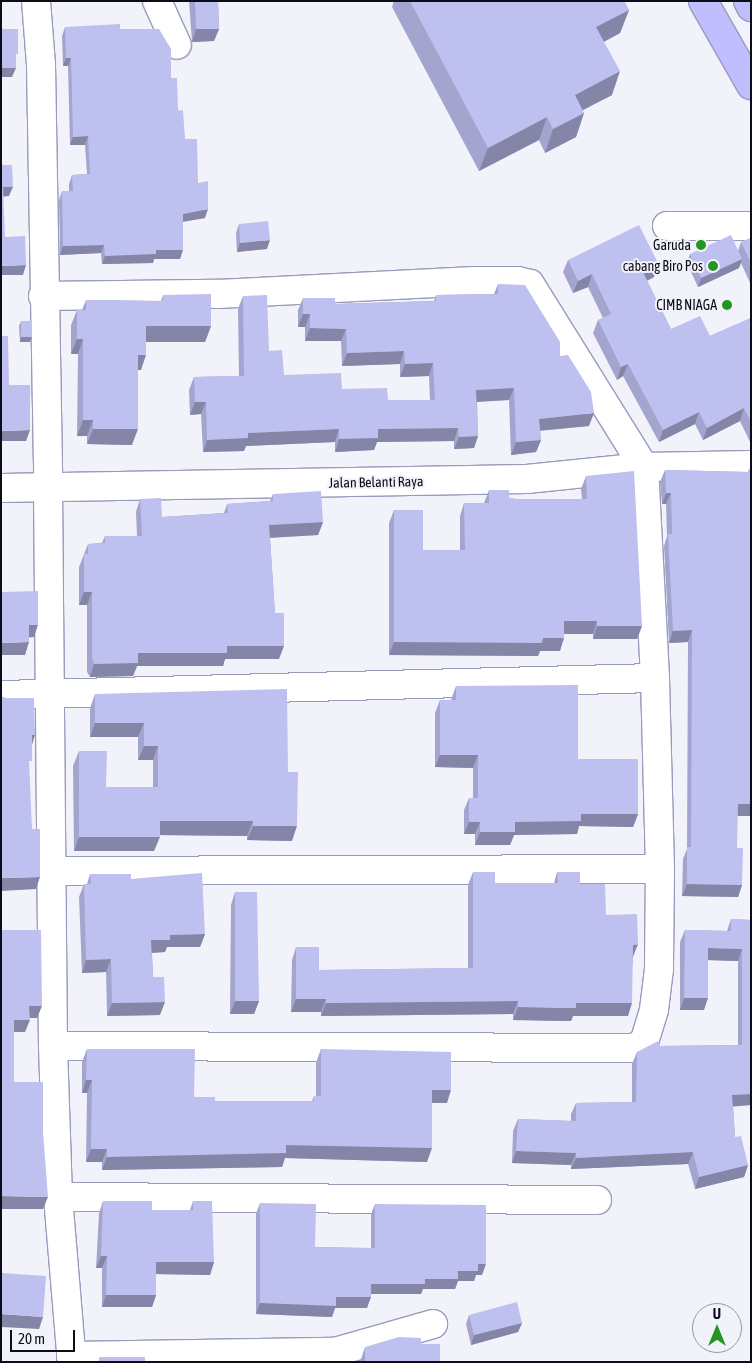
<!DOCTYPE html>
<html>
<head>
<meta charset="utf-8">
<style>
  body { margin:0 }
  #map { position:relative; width:752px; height:1363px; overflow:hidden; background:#f2f3fa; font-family:"Asap Condensed",sans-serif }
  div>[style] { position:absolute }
  .roads { filter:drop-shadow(1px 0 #999bbc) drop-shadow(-1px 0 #999bbc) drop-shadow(0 1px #999bbc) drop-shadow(0 -1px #999bbc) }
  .minor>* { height:28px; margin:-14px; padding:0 14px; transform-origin:14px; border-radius:14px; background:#fff }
  .major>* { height:28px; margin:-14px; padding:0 14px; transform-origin:14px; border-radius:14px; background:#c1beff }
  .wall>* { inset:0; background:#a3a5ce }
  .shaded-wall>* { inset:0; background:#8586a7 }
  .building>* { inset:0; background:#bec0ef }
  .dots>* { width:14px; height:14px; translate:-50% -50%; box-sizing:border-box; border:2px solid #f2f3fa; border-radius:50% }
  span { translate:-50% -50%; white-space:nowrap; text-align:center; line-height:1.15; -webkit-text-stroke:4px #f2f3fa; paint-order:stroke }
  .poi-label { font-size:14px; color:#0d0d19 }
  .right { translate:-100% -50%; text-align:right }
  .street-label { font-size:14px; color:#0d0d19 }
  .frame { position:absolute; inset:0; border:2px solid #0d0d19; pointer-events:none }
  .north { position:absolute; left:692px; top:1303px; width:50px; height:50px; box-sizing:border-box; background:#f2f3fa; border:1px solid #9697a0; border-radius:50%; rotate:0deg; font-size:14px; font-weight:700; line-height:20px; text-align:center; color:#0d0d19 }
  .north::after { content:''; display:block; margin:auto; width:18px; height:22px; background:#239522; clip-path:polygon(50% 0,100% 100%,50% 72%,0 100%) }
  .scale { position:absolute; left:10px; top:1330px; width:65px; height:22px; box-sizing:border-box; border:2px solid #0d0d19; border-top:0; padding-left:6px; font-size:15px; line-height:18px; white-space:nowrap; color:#0d0d19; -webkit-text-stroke:4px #f2f3fa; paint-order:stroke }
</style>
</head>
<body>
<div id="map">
  <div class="roads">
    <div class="minor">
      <div style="left:36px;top:1px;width:64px;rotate:85.5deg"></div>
      <div style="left:41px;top:65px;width:422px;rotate:89deg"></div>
      <div style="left:48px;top:487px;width:559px;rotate:89.49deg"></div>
      <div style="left:53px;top:1046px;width:151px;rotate:88.1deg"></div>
      <div style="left:58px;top:1197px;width:166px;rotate:85.2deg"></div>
      <div style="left:157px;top:1px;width:48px;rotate:65.6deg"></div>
      <div style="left:667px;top:226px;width:84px"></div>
      <div style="left:43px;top:296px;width:175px;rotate:-0.7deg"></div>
      <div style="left:218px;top:294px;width:256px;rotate:-2.9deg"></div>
      <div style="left:474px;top:281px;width:44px"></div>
      <div style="left:518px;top:281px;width:12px;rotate:14deg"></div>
      <div style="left:530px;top:284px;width:216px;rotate:58.1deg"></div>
      <div style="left:644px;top:467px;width:211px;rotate:87deg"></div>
      <div style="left:655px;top:678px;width:191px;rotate:88.5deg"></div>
      <div style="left:660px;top:869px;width:100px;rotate:90.6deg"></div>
      <div style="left:659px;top:969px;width:41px;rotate:97deg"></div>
      <div style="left:654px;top:1010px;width:34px;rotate:107deg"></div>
      <div style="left:644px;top:1042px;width:12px;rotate:149deg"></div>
      <div style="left:634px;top:1048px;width:581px;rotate:-179.8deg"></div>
      <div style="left:1px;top:488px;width:526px;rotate:-0.98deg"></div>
      <div style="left:527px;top:479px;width:118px;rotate:-5.9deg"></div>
      <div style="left:644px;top:467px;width:107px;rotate:-1.1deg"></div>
      <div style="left:1px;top:695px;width:654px;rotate:-1.49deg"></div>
      <div style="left:52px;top:871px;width:608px;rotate:-0.19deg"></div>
      <div style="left:58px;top:1197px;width:539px;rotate:0.32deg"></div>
      <div style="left:71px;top:1356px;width:264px;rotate:-0.9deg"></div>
      <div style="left:335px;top:1352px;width:102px;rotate:-15.9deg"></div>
    </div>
    <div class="major">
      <div style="left:703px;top:1px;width:97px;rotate:60.3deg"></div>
      <div style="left:748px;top:1px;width:7px;rotate:63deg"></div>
    </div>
  </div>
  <div class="wall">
    <div style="clip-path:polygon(189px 1px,218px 1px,219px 29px,214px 41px,192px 42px)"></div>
    <div style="clip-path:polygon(394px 1px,624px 1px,629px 10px,620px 33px,604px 42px,612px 95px,582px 110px,584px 113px,576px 137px,545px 153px,539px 140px,479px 171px,392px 7px)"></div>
    <div style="clip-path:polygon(65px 27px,120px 29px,171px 78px,185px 139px,198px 183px,205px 218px,183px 222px,180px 259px,154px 259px,153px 263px,102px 264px,101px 253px,60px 255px,59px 200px,62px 191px,69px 191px,69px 184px,72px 175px,87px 174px,85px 145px,70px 145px,68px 66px,63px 66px,62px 36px)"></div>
    <div style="clip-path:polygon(239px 224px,267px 249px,237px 252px,236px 233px)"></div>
    <div style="clip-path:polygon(751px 238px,751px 285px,741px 263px,739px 268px,698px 287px,687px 263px,690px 254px,738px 251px,741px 242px)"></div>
    <div style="clip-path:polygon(568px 260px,654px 277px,647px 281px,671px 329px,710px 336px,751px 318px,751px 444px,740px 421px,703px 440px,695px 424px,659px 442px,623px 376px,617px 380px,593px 333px,598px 320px,603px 318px,588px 287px,573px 293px,563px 272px)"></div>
    <div style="clip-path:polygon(498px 284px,560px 356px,589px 426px,540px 431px,541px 440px,536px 452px,511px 455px,509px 400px,477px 402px,478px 436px,474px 448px,454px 449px,454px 441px,377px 442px,374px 450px,335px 452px,335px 442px,246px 446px,244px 451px,203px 452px,201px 414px,190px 415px,189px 390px,194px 377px,239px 376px,238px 309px,243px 296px,269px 351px,284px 375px,388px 400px,430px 400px,429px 376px,400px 377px,400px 364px,342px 366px,341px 341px,305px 341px,305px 327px,298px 327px,298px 310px,303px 298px,335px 304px,434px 301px,436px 295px,494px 294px)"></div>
    <div style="clip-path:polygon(163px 295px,211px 326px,205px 342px,146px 342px,141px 370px,138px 370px,132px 445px,87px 444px,87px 436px,77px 436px,78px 354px,71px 354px,71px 325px,77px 310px,82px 310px,86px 300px,161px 301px)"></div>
    <div style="clip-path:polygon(21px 321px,32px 337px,30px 342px,20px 342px,19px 326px)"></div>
    <div style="clip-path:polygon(749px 469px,751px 816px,737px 816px,737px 848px,742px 885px,738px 897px,682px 896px,683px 859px,687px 849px,688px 642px,669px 643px,664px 546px,667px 536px,666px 504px,662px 504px,660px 482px,665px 470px,748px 472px)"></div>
    <div style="clip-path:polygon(586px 476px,642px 626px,637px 639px,593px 639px,593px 634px,564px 634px,560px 651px,540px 651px,538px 656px,389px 655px,389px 523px,394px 510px,423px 550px,460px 550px,460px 516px,464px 503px,484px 503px,489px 490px,509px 498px,516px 499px,582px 499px,581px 489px)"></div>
    <div style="clip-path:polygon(273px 494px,323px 522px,318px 535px,270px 538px,275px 613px,279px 659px,225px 659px,223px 666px,137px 666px,133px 676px,90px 677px,87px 672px,87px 605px,79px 605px,79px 567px,88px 544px,102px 543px,105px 536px,137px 536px,136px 512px,140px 499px,162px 517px,224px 513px,227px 504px,270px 501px)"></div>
    <div style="clip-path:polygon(456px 686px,578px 759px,638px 814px,633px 827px,579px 826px,577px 834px,514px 835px,510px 845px,475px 845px,475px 834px,464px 834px,464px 810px,469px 798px,473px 798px,473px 768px,435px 767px,435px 713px,440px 700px,451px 700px)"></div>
    <div style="clip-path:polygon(95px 694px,288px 772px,292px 841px,247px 840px,247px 836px,160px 835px,154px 851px,74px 851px,73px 766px,79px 751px,106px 787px,153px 787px,153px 760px,138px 760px,138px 737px,90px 737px,90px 708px)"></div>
    <div style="clip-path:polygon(473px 872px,495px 883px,554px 883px,557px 872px,580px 884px,606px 915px,633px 957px,628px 1016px,573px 1016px,571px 1021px,553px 1021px,513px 1020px,513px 1014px,321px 1016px,321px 1012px,291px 1012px,292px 960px,296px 947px,319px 970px,468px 968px,468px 885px)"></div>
    <div style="clip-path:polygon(90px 874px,131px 879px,205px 934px,200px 947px,167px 947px,165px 952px,152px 953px,153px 977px,160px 1015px,107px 1016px,106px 972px,82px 973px,79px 897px,84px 884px,87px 884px)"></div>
    <div style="clip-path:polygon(235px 892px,259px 1001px,254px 1014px,230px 1014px,231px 905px)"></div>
    <div style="clip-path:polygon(731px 919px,751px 920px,751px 1105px,733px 1106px,735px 1137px,748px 1165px,744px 1177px,695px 1189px,688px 1164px,571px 1169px,571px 1165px,512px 1163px,513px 1131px,518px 1119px,571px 1121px,571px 1114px,576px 1103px,632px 1102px,632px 1064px,637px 1052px,660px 1046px,738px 1045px,738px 961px,708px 960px,704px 1010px,680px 1010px,680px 942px,685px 930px,727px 931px)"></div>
    <div style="clip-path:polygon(87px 1049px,194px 1097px,215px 1101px,312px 1101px,314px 1096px,316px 1096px,316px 1063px,321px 1049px,447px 1103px,432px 1103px,427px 1162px,285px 1158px,282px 1167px,102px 1170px,102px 1162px,86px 1162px,87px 1093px,82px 1093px,82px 1062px)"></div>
    <div style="clip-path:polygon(103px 1201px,152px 1210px,190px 1210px,193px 1201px,214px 1262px,210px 1275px,156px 1274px,156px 1295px,152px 1307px,102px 1307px,102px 1268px,96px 1268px,99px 1213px)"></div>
    <div style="clip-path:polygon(260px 1203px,315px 1247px,371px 1248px,371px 1214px,375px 1204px,482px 1275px,476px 1275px,474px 1281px,458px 1281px,455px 1289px,423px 1289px,421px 1294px,371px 1294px,367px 1308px,335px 1308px,332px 1317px,256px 1314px,256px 1214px)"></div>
    <div style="clip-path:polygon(469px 1315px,522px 1323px,518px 1332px,471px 1345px,466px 1324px)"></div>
    <div style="clip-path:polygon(421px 1344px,440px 1362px,360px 1362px,365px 1347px)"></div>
  </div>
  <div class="shaded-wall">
    <div style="clip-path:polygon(629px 10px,620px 33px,588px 50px,596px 27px)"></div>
    <div style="clip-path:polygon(196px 29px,219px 29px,214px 41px,192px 42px)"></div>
    <div style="clip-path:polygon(66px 58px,71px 58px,68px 66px,63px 66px)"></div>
    <div style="clip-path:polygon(1px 68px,16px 68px,12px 77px,1px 77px)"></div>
    <div style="clip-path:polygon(620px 71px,612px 95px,566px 119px,575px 95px)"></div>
    <div style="clip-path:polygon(584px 113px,576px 137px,545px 153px,553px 129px)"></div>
    <div style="clip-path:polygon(547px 117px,539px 140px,479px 171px,488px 148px)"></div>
    <div style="clip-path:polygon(88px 136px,85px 145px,70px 145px,73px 137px)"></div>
    <div style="clip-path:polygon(3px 187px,13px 187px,9px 196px,1px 197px)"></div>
    <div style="clip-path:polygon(208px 209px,205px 218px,180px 222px,183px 214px)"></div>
    <div style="clip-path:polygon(270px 240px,267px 249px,237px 252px,240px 243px)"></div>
    <div style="clip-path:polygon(104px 245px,101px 253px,60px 255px,63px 246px)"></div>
    <div style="clip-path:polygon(156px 250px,183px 250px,180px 259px,154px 259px,153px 263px,102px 264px,105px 256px)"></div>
    <div style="clip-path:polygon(742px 259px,739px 268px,698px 287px,701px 278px)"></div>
    <div style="clip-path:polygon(26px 265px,23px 275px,1px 275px,1px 266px)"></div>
    <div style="clip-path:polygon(659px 265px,654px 277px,638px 285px,643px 272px)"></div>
    <div style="clip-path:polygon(592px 274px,588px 287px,573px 293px,578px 281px)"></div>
    <div style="clip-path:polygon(303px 314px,310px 314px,305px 327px,298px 327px)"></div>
    <div style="clip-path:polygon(146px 326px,211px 326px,205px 342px,141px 342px)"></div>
    <div style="clip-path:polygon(310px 328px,346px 329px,341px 341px,305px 341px)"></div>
    <div style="clip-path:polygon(21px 337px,32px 337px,30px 342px,20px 342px)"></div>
    <div style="clip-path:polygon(77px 339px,83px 339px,78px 354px,71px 354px)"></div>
    <div style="clip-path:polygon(404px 351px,400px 364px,342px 366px,347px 353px)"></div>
    <div style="clip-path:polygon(138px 355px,146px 355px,141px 370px,133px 370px)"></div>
    <div style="clip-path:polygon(433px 363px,429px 376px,400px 377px,405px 364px)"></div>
    <div style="clip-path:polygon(628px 364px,623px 376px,617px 380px,621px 367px)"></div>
    <div style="clip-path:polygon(514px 388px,509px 400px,472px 402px,476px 390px)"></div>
    <div style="clip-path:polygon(195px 402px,206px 402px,201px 414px,190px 415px)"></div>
    <div style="clip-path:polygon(744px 408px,740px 421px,703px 440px,707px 428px)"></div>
    <div style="clip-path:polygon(699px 412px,695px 424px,659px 442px,663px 430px)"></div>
    <div style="clip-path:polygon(594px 413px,589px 426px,534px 431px,539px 419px)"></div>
    <div style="clip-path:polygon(83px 420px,93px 420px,87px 436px,77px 436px)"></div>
    <div style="clip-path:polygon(458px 428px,454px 441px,377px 442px,374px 450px,335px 452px,339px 439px,378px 429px)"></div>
    <div style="clip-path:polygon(93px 429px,138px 429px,132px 445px,87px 444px)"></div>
    <div style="clip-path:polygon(339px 429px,335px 442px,246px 446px,244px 451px,203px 452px,207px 440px,248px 433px)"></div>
    <div style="clip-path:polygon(30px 430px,26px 441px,1px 441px,1px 431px)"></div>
    <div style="clip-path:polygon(478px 436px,474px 448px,454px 449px,459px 437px)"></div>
    <div style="clip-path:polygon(541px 440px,536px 452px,511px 455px,516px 442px)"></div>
    <div style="clip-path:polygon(666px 493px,671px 493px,666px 504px,662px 504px)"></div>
    <div style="clip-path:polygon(323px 522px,318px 535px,264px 538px,269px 525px)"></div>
    <div style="clip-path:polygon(84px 592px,92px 592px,87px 605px,79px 605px)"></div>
    <div style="clip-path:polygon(564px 621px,597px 621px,593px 634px,560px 634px)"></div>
    <div style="clip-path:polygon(29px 625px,38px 625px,34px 637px,24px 638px)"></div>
    <div style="clip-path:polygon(597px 626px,642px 626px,637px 639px,593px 639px)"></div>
    <div style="clip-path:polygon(692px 630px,688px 642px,669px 643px,673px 631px)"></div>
    <div style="clip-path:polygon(543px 638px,564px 638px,560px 651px,540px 651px,538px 656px,389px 655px,394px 642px)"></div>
    <div style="clip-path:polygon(29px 642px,25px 655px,1px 655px,1px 643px)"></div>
    <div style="clip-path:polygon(227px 646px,284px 646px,279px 659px,225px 659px,223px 666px,137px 666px,133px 676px,90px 677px,94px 664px,138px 653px)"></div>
    <div style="clip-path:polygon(95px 723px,144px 723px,138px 737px,90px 737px)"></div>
    <div style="clip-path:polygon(32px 735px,35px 735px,31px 748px)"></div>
    <div style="clip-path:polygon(144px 746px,158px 746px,153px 760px,138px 760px)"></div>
    <div style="clip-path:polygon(440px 755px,478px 755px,473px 768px,435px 767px)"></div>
    <div style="clip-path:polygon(738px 804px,751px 804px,751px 816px,733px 816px)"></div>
    <div style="clip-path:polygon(581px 814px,638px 814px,633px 827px,579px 826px,577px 834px,514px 835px,510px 845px,475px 845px,480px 832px,515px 822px)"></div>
    <div style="clip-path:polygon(160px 821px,253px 821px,247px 836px,155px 835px)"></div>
    <div style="clip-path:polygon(469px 822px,480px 822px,475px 834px,464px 834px)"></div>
    <div style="clip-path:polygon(253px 826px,297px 826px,292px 841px,247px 840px)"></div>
    <div style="clip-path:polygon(79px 837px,160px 837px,154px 851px,74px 851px)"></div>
    <div style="clip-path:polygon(40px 877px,36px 889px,1px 891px,1px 878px)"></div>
    <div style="clip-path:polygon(687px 884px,742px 885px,738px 897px,682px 896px)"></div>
    <div style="clip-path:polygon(205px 934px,200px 947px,167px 947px,165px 952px,147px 953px,151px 940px,170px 935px)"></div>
    <div style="clip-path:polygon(638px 944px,633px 957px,628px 958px,633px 945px)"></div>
    <div style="clip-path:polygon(708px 948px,742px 949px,738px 961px,704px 960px)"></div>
    <div style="clip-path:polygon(111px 959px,106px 972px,82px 973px,86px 960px)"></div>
    <div style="clip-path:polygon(684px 998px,708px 998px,704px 1010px,680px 1010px)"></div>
    <div style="clip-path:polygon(296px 999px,326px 999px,321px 1012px,291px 1012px)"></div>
    <div style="clip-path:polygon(235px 1001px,259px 1001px,254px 1014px,230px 1014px)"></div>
    <div style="clip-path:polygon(518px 1001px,513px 1014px,321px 1016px,326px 1003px)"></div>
    <div style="clip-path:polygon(165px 1002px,160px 1015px,107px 1016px,112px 1003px)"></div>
    <div style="clip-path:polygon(576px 1003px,632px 1003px,628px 1016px,573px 1016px,571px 1021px,513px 1020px,518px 1007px)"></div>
    <div style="clip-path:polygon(29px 1006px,42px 1006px,37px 1018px,25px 1018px)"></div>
    <div style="clip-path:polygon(14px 1020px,30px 1020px,25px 1032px,9px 1032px)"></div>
    <div style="clip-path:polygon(86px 1080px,92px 1080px,87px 1093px,82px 1093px)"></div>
    <div style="clip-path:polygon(432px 1090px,451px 1090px,447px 1103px,427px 1103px)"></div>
    <div style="clip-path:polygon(751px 1094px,751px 1105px,728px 1107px,732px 1095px)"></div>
    <div style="clip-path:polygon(286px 1145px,432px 1148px,427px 1162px,285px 1158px,282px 1167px,102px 1170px,107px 1157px)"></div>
    <div style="clip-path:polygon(91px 1149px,107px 1149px,102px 1162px,86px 1162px)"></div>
    <div style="clip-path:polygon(516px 1151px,576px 1153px,571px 1165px,512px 1163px)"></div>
    <div style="clip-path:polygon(693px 1152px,688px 1164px,571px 1169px,576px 1158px)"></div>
    <div style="clip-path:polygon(748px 1165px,744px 1177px,695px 1189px,699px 1177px)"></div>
    <div style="clip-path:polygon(1px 1196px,48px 1197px,43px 1209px,1px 1209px)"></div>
    <div style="clip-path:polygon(101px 1256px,107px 1256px,102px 1268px,96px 1268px)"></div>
    <div style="clip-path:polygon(156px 1262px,214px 1262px,210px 1275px,152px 1274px)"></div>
    <div style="clip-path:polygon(478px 1264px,486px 1264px,482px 1275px,476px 1275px,474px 1281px,458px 1281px,455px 1289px,423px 1289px,421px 1294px,367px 1294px,371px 1284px,425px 1279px,458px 1271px)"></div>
    <div style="clip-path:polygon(106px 1295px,156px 1295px,152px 1307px,102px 1307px)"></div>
    <div style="clip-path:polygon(336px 1297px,371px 1297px,367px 1308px,335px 1308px,332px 1317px,256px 1314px,260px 1303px)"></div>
    <div style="clip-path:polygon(1px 1314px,43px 1317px,39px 1329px,1px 1327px)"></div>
    <div style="clip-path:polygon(522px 1323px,518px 1332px,471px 1345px,474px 1335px)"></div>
  </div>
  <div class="building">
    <div style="clip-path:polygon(195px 1px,218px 1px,219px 29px,196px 29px)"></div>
    <div style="clip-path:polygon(410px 1px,624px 1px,629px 10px,596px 27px,620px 71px,575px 95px,584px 113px,553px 129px,547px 117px,488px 148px)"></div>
    <div style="clip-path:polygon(120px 24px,120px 29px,159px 29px,171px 49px,171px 78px,177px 78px,178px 111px,183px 110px,185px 139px,197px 139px,198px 183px,208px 181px,208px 209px,183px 214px,183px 250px,156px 250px,156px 254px,105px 256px,104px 245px,63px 246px,62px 191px,73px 191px,72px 175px,90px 174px,88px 136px,73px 137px,71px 58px,66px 58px,65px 27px)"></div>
    <div style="clip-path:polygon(1px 29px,18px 29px,18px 54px,16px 54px,16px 68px,1px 68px)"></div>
    <div style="clip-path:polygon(1px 165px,12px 165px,13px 187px,3px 187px,5px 237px,25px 236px,26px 265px,1px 266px)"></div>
    <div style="clip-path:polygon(268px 221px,270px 240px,240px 243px,239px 224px)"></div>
    <div style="clip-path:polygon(639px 225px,659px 265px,643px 272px,671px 329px,700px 316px,710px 336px,751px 318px,751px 422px,744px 408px,707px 428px,699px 412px,663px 430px,628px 364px,621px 367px,598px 320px,611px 314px,592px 274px,578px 281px,568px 260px)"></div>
    <div style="clip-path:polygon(731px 235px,742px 259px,701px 278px,690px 254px)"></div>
    <div style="clip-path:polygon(751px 238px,751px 263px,741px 242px)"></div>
    <div style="clip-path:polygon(498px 284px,525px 285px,560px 342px,560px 356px,568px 355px,591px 392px,594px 413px,539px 419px,541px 440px,516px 442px,514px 388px,476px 390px,478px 436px,459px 437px,458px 428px,378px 429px,378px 438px,339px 439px,339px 429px,248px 433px,248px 438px,207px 440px,206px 402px,195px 402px,194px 377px,244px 376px,243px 296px,267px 295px,269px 351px,282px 350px,284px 375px,341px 373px,342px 389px,387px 388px,388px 400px,435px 400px,433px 363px,405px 364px,404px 351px,347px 353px,346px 329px,310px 328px,310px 314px,303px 314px,303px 298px,335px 298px,335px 304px,436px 301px,436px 295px,498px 294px)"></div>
    <div style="clip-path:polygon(211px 294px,211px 326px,146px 326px,146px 355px,138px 355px,138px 429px,93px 429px,93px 420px,83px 420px,83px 339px,77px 339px,77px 310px,86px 310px,86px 300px,163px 301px,163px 295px)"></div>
    <div style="clip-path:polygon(21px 321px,31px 321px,32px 337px,21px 337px)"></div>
    <div style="clip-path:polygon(1px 336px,8px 336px,9px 385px,30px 385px,30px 430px,1px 431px)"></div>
    <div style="clip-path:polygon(749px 469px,751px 469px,751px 804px,738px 804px,737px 848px,743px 848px,742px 885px,687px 884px,687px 847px,691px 847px,692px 630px,673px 631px,668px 534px,672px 534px,671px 493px,666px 493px,665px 470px,749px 472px)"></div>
    <div style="clip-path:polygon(634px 471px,642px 626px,597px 626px,597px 621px,564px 621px,564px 638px,543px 638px,542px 643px,394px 642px,394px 510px,423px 510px,423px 550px,465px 550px,464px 503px,489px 503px,489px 490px,509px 490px,509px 498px,516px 499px,587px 499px,586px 476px)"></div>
    <div style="clip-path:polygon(321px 491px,323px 522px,269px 525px,275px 613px,284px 613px,284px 646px,227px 646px,227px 653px,138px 653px,138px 663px,94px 664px,92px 658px,92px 592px,84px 592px,84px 554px,88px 554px,88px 544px,105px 543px,105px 536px,142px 536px,140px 499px,161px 498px,162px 517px,228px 513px,227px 504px,273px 501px,273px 494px)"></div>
    <div style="clip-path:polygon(38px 591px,38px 625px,29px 625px,29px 642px,1px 643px,1px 592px)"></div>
    <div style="clip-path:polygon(578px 685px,578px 759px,638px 759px,638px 814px,581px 814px,581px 821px,515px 822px,515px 832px,480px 832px,480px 822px,469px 822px,469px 798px,478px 798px,478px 755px,440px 755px,440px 700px,456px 700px,456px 686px)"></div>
    <div style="clip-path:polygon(287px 689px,288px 772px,298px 772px,297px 826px,253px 826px,253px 821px,160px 821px,160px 837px,79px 837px,79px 751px,107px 751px,106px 787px,158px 787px,158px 746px,144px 746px,144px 723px,95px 723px,95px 694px)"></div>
    <div style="clip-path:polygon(1px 696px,6px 698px,34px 698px,35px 735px,32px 735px,32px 761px,29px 761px,32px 829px,40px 829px,40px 877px,1px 878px)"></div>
    <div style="clip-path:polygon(473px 872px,495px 872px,495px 883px,558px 883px,557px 872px,580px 872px,580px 884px,605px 884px,606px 915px,637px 914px,638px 944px,633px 945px,632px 1003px,576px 1003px,576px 1008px,557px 1008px,518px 1007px,518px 1001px,326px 1003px,326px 999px,296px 999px,296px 947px,319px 947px,319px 970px,473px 968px)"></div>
    <div style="clip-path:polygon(202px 873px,205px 934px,170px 935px,170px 940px,151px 940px,153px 977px,164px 977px,165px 1002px,112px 1003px,111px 959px,86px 960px,84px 884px,91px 884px,90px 874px,131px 874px,131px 879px)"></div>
    <div style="clip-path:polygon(235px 892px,257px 892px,259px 1001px,235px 1001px)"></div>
    <div style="clip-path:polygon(731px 919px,751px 920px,751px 1094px,732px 1095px,735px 1137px,741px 1136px,748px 1165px,699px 1177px,693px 1152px,576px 1158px,576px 1153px,516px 1151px,518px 1119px,576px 1121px,576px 1103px,636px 1102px,637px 1052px,658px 1041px,660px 1046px,742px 1045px,742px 949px,708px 948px,708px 998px,684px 998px,685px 930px,731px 931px)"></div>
    <div style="clip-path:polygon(1px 930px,41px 930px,42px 1006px,29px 1006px,30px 1020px,14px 1020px,14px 1082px,43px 1082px,43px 1132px,48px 1197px,1px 1196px)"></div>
    <div style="clip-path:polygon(87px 1049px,195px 1049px,194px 1097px,215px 1097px,215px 1101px,314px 1101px,314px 1096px,321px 1096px,321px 1049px,451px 1052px,451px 1090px,432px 1090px,432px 1148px,286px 1145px,286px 1153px,107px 1157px,107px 1149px,91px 1149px,92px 1080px,86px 1080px)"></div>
    <div style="clip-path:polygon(103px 1201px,152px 1201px,152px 1210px,193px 1210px,193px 1201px,212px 1201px,214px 1262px,156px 1262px,156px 1295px,106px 1295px,107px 1256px,101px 1256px)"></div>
    <div style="clip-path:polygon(260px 1203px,316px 1204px,315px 1247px,352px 1248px,375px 1248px,375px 1204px,486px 1205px,486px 1264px,478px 1264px,478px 1271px,458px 1271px,458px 1279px,425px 1279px,425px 1284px,371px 1284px,371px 1297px,336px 1297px,336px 1306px,260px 1303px)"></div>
    <div style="clip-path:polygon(1px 1273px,46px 1276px,43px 1317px,1px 1314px)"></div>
    <div style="clip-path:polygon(517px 1302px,522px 1323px,474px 1335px,469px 1315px)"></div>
    <div style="clip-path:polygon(399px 1337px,421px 1338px,421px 1344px,440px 1344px,440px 1362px,365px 1362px,365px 1347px)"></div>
    <div style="clip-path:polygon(99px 1357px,145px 1357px,145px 1362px,99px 1362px)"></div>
  </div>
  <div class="dots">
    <div style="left:701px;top:245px;background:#239522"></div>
    <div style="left:713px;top:266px;background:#239522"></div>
    <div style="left:727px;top:305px;background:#239522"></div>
  </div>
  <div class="poi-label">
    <span class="right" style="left:691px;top:245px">Garuda</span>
    <span class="right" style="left:703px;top:266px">cabang Biro Pos</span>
    <span class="right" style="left:717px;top:305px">CIMB NIAGA</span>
  </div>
  <div class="street-label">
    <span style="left:376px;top:482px;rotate:-1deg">Jalan Belanti Raya</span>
  </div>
  <div class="frame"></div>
  <div class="north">U</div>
  <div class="scale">20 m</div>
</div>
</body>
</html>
